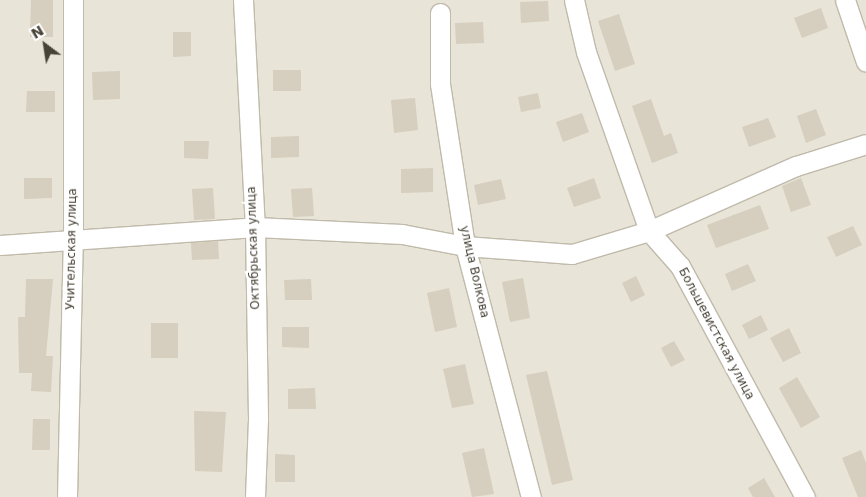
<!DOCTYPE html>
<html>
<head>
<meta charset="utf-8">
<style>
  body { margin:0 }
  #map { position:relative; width:866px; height:497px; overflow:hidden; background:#f4f2e9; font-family:"DejaVu Sans",sans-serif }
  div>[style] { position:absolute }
  .residential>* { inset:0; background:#e8e4d7 }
  .building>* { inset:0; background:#d6cebe }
  .roads { filter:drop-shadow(1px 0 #c0baab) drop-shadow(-1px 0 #c0baab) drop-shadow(0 1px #c0baab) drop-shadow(0 -1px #c0baab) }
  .minor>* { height:19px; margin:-9.5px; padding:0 9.5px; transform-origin:9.5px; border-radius:9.5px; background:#fff }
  span { translate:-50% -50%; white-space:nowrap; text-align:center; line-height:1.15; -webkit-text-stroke:5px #fff; paint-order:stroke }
  .street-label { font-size:12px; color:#484337 }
  .north { position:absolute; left:20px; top:20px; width:50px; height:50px; -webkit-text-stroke:4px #fff; paint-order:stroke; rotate:329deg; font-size:14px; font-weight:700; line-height:20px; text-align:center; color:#484337 }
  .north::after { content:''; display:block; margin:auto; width:18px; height:22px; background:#484337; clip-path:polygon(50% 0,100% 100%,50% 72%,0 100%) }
</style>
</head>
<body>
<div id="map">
  <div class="residential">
    <div style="clip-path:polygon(0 0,866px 0,866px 497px,0 497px)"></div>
  </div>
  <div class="building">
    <div style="clip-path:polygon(31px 0,53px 0,53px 37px,30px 37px)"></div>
    <div style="clip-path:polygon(548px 1px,549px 21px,521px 23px,520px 2px)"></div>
    <div style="clip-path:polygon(821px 8px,828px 28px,802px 38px,794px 18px)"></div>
    <div style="clip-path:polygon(619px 14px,635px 64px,615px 71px,598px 21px)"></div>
    <div style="clip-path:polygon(483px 22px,484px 43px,456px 44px,455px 23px)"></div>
    <div style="clip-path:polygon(173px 32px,191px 32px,191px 56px,173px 57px)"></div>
    <div style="clip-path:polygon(273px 70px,301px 70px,301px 91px,273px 91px)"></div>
    <div style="clip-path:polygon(120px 71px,120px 99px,93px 100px,92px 72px)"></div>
    <div style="clip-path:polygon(27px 91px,55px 91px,55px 112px,26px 112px)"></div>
    <div style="clip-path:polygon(538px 93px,541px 108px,521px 112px,518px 97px)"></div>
    <div style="clip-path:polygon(415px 98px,418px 130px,394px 133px,391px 100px)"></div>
    <div style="clip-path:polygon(651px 99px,664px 136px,671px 133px,678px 153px,652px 163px,632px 106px)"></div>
    <div style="clip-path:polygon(816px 109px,826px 135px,806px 143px,797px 116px)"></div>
    <div style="clip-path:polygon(582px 113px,589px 132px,563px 142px,556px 122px)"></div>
    <div style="clip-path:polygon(768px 118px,776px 137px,749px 147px,742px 127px)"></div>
    <div style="clip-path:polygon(299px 136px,299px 157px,271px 158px,271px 137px)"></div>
    <div style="clip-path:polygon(184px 141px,209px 141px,208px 159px,184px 158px)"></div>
    <div style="clip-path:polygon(433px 168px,433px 192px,401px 193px,401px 169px)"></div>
    <div style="clip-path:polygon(24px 178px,52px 178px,52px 198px,24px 199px)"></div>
    <div style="clip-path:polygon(594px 178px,601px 198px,574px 207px,567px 188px)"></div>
    <div style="clip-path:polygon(801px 178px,811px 205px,791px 212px,782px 186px)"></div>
    <div style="clip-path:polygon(501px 179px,506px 199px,478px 205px,474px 185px)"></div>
    <div style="clip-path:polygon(213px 188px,215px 219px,194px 220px,192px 189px)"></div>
    <div style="clip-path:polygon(312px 188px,314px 216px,293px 217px,291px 189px)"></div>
    <div style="clip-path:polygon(760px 205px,769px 229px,716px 248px,707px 225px)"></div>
    <div style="clip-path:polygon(853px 226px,862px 245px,836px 257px,827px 237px)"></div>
    <div style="clip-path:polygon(218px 241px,219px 259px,192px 260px,191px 243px)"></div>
    <div style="clip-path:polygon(748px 264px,756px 281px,732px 291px,725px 274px)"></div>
    <div style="clip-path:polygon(636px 276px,645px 295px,631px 302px,622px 283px)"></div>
    <div style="clip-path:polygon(523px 278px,530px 318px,510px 322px,502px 282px)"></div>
    <div style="clip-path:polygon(26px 279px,53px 279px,46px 356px,53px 356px,51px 392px,31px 391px,32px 373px,19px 373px,18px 317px,25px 317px)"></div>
    <div style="clip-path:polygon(311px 279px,312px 300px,285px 300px,284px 280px)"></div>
    <div style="clip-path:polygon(449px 288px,457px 327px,435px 332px,427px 293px)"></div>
    <div style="clip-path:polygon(761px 315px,768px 330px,749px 339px,742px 325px)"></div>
    <div style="clip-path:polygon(151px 323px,178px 323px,178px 358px,151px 358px)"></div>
    <div style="clip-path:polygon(282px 327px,309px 327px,309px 348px,282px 347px)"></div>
    <div style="clip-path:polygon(789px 328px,801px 353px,783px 362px,770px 338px)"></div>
    <div style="clip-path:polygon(674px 341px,685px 360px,671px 367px,661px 348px)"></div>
    <div style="clip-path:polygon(465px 364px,474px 404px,452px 408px,443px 369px)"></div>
    <div style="clip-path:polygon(547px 371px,573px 480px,552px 485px,526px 375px)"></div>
    <div style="clip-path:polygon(797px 377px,820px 417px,801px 428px,779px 388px)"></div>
    <div style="clip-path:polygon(315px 388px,316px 409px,288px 409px,288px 389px)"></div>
    <div style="clip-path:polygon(194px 411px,226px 412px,222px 472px,195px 471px)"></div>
    <div style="clip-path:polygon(33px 419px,50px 419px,50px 450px,32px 450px)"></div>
    <div style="clip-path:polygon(484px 448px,494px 494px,472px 497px,462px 453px)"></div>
    <div style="clip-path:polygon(861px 450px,866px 463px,866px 497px,858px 497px,842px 458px)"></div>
    <div style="clip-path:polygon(275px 454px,295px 455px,295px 482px,275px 482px)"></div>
    <div style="clip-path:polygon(764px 478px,775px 497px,753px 497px,748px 488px)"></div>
  </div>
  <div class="roads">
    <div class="minor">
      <div style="left:243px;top:0;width:227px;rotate:87deg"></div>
      <div style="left:255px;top:227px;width:192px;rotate:89.1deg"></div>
      <div style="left:258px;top:419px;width:78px;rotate:92.2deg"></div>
      <div style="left:574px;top:0;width:53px;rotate:77deg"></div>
      <div style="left:586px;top:52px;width:190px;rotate:70.6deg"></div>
      <div style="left:649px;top:231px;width:47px;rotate:48.5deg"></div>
      <div style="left:680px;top:266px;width:263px;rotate:61.6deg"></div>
      <div style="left:845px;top:0;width:65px;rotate:71.3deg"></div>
      <div style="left:440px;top:13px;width:71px;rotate:90deg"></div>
      <div style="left:440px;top:84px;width:164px;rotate:81.2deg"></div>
      <div style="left:465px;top:246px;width:260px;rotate:75.3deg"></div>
      <div style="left:0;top:245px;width:256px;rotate:-4deg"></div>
      <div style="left:255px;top:227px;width:147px;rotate:2.7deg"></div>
      <div style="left:402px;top:234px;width:64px;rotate:10.8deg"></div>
      <div style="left:465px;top:246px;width:107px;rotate:4.3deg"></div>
      <div style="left:572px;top:254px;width:80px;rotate:-16.6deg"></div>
      <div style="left:649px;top:231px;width:161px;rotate:-23.9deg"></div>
      <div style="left:796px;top:166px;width:73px;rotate:-17.4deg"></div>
      <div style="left:67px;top:497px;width:258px;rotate:-88.7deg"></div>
      <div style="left:73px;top:239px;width:239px;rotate:-90deg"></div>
    </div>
  </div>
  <div class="street-label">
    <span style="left:254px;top:248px;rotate:-92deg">Октябрьская улица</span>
    <span style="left:72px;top:249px;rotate:-89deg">Учительская улица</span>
    <span style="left:474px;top:272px;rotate:77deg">улица Волкова</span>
    <span style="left:716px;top:334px;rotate:62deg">Большевистская улица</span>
  </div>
  <div class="north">N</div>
</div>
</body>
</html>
